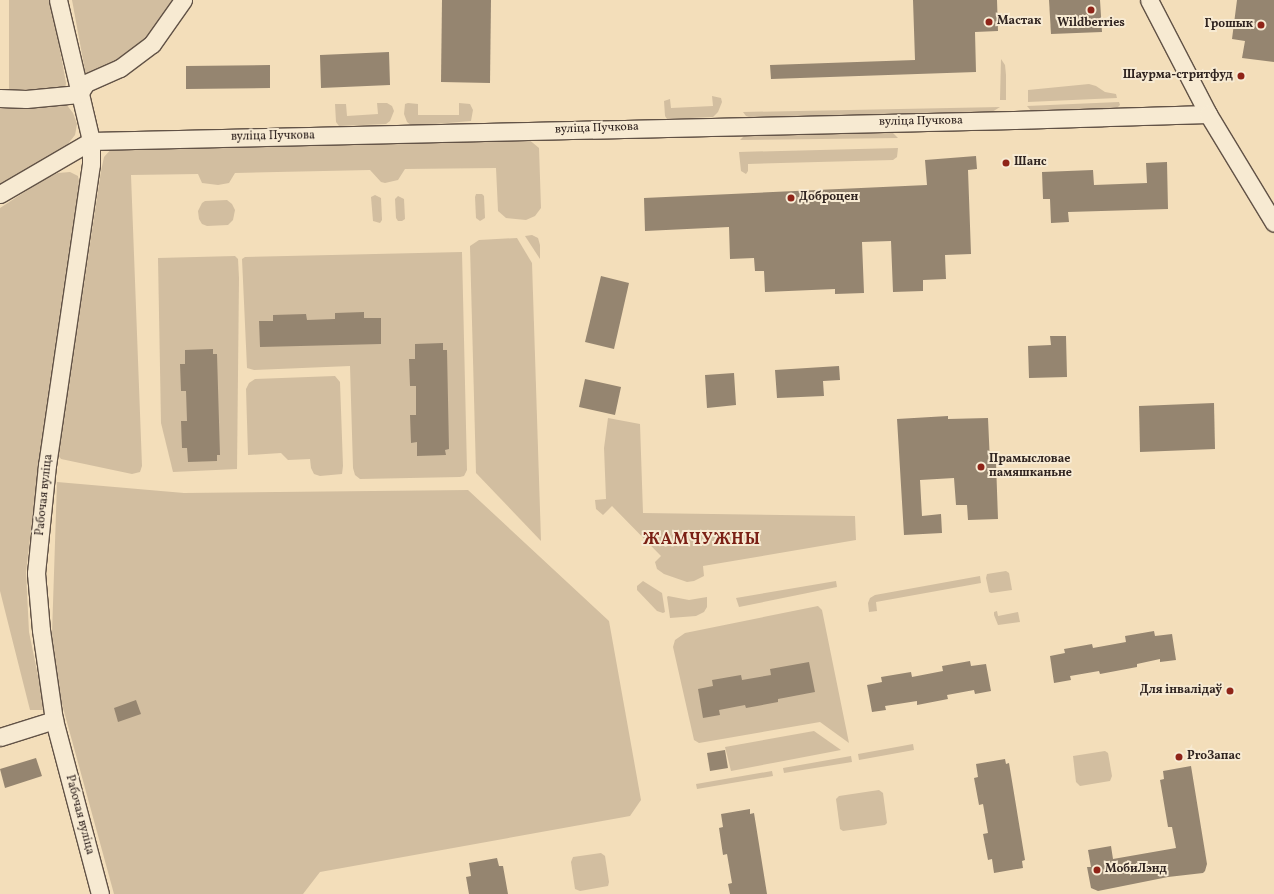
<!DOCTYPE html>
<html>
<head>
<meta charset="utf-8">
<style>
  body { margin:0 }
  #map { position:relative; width:1274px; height:894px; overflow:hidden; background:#f3deba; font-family:Vollkorn,serif }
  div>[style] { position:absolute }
  .green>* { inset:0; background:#d2bea0 }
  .building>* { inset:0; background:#958570 }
  .roads { filter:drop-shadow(1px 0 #615246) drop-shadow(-1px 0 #615246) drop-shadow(0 1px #615246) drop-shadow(0 -1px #615246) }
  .minor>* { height:17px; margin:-8.5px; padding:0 8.5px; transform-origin:8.5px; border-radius:8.5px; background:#f7ead2 }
  .dots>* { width:11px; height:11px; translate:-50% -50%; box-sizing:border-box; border:2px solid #f7ead2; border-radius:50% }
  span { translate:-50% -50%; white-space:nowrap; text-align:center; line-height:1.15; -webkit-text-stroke:4px #f7ead2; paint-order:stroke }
  .poi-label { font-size:12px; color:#302420; font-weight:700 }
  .left { translate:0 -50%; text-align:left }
  .right { translate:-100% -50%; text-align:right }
  .street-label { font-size:12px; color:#302420 }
  .district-label { font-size:16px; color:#7a1f14; font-weight:700; letter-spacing:1px }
</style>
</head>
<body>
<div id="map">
  <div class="green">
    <div style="clip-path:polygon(9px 0,51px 0,66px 83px,65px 89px,61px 91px,9px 89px)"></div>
    <div style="clip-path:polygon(72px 0,178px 0,149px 42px,115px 65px,86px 76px)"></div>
    <div style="clip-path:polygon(1001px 59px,1005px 65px,1006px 75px,1006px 100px,1000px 100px)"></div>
    <div style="clip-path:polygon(1089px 84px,1096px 86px,1105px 92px,1116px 94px,1117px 98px,1028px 102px,1028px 90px)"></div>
    <div style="clip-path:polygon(712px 96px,721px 98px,722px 102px,718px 112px,713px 117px,667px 119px,665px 116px,664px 101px,670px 99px,671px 108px,713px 106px)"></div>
    <div style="clip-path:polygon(50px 102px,66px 104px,73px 113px,77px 124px,75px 135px,67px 145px,40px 164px,0 186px,0 104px)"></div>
    <div style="clip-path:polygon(1119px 102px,1120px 105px,1117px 108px,1032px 112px,1027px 106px)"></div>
    <div style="clip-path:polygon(377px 103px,387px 103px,392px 106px,394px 111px,390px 121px,386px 124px,339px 126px,336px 122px,335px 104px,346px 104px,347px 116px,378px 114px)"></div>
    <div style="clip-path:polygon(408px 103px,418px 104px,418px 115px,459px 115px,459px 103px,470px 104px,473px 110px,471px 121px,412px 126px,407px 122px,404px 114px,405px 104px)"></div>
    <div style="clip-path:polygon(1000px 107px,992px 112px,752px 118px,746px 116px,743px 112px)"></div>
    <div style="clip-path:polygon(891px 131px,898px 138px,740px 140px,746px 134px)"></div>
    <div style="clip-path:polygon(527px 138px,539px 148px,541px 208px,535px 216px,526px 220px,506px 218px,498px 211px,496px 168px,405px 169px,398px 180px,385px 183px,381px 182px,370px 170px,235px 173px,229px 183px,218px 185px,202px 183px,198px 174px,131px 175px,142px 466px,140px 472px,132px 474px,61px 459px,58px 455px,101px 171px,104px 157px,113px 147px,186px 148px)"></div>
    <div style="clip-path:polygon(898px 148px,897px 157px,893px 160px,748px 164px,748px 171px,746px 174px,741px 171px,739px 152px)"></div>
    <div style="clip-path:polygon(70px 172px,78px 176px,80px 187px,39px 464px,26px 572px,29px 632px,45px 710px,30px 710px,0 591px,0 208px,43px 180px,58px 173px)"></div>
    <div style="clip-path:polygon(476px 194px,482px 194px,484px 196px,485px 218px,480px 221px,476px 218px,475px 197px)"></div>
    <div style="clip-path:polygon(375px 195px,381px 198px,382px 220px,380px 223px,373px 221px,371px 197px)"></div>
    <div style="clip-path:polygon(398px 196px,404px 199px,405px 219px,402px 221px,398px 221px,396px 218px,395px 199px)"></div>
    <div style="clip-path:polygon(227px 200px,232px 204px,235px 210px,233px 220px,228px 225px,207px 226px,202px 224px,199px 219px,198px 211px,202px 203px,205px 201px)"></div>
    <div style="clip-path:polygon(532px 235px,538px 238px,540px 245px,540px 259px,525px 236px)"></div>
    <div style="clip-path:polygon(517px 238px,532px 263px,541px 541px,476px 473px,470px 246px,479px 240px)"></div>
    <div style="clip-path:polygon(462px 252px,467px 470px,464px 476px,460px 477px,360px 479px,355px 475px,353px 468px,350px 366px,254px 370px,247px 368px,242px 259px,245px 257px)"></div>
    <div style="clip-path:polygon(235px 256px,238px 259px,239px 278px,237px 469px,173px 472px,161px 423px,158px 258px)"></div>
    <div style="clip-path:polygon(335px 376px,340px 382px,343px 466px,342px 474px,320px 476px,314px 474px,311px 468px,310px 459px,288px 460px,281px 453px,248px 455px,246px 389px,249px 383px,255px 379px)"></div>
    <div style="clip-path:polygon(608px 418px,640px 424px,643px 513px,855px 516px,856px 540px,703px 566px,704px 576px,694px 581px,687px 582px,664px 574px,657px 569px,655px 562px,661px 556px,612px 506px,603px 515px,596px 509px,595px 500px,606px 499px,604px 448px)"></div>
    <div style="clip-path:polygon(57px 482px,184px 493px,468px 490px,609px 621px,641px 800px,630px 816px,320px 872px,303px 894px,114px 894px,51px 664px)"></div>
    <div style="clip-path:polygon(1006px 571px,1009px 573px,1012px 590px,991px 593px,989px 592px,986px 578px,987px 574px)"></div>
    <div style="clip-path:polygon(980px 576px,981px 583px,876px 602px,877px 611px,869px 612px,868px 603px,870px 598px,875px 595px)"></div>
    <div style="clip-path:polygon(643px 581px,662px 593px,665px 612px,663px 613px,657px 611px,637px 590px,637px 586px)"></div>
    <div style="clip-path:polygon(836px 581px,837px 587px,739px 607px,736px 598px)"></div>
    <div style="clip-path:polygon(668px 596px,689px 600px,707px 597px,707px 607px,704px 612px,696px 616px,670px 618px,667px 597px)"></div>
    <div style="clip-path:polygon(818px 606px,822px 610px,849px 743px,820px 722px,699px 743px,694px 740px,673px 647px,675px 640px,685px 633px)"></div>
    <div style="clip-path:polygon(997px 611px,998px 616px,1018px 612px,1020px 622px,998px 625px,994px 615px,994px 612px)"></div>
    <div style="clip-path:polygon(814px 731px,841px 750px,731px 771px,725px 747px)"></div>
    <div style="clip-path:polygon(913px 744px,914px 750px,859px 760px,858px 754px)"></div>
    <div style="clip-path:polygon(1105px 751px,1108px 753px,1112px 776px,1110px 781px,1080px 786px,1076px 782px,1073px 756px)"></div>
    <div style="clip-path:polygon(851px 756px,852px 762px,784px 773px,783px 768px)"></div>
    <div style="clip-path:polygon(772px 771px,773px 776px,697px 789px,696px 784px)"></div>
    <div style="clip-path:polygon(879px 790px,883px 793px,887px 823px,885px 825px,843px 831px,840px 829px,836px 799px,839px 796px)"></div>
    <div style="clip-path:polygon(601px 853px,605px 856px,609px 882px,608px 886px,580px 891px,575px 889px,571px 862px,573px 857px)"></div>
  </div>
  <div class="building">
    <div style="clip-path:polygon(442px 0,491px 0,490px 83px,441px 82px)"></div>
    <div style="clip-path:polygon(913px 0,997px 0,998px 31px,975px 32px,976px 72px,771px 79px,770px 65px,915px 60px)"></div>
    <div style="clip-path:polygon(1049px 0,1100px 0,1102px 32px,1051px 34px)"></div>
    <div style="clip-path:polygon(1237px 0,1274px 0,1274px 62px,1242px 58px,1245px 41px,1232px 39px)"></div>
    <div style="clip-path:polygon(389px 52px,390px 85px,321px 88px,320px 55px)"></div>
    <div style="clip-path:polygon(270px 65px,270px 88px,186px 89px,186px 66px)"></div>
    <div style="clip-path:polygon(976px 156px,977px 169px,968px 170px,971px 254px,945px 255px,946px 279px,923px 280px,923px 291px,893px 292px,891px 241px,862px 242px,864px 293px,835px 294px,835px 289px,765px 292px,764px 271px,755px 271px,754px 258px,730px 259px,729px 227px,645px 231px,644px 198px,927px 185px,925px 160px)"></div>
    <div style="clip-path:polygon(1167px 162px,1168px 209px,1068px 212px,1069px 222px,1051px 223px,1050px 199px,1043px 199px,1042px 172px,1093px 170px,1094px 185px,1147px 183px,1146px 163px)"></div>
    <div style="clip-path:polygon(601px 276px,629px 283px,614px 349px,585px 342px)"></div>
    <div style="clip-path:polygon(364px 312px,364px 318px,381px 318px,381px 344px,260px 347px,259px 321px,273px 321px,273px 315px,306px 314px,307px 320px,335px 319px,335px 313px)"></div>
    <div style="clip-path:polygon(1050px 336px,1066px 336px,1067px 377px,1029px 378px,1028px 346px,1051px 345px)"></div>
    <div style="clip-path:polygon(443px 343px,443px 350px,447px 350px,449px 449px,445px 450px,446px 455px,417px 456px,417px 442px,411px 443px,410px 415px,416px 415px,416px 386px,410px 386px,409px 359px,415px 359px,415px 344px)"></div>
    <div style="clip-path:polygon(213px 349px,213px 354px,217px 354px,220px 455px,217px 455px,217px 461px,188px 462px,187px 448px,182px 448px,181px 421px,187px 421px,186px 391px,181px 391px,180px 364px,185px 364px,185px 350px)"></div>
    <div style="clip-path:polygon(839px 366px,840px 380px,823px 381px,824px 396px,777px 398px,775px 370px)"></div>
    <div style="clip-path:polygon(734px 373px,736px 405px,707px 408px,705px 375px)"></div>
    <div style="clip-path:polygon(585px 379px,621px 387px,615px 415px,579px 407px)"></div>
    <div style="clip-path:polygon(1214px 403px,1215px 449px,1140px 452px,1139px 406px)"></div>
    <div style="clip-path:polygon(948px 416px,948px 419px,988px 418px,990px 463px,996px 462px,998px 519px,968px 520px,967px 505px,956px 505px,954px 478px,920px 480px,922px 516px,941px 514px,942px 533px,904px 535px,897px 419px)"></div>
    <div style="clip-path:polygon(1154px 631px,1155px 636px,1172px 634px,1176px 660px,1160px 662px,1160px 659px,1137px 664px,1137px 667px,1100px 674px,1099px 671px,1070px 676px,1071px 680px,1054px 683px,1050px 656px,1065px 653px,1064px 649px,1092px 644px,1093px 648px,1126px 642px,1125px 636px)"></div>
    <div style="clip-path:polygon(970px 661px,971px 666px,986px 664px,991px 691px,975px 694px,974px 690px,947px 695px,948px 699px,917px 705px,917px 701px,885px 706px,886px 710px,872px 712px,867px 685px,882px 682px,881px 677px,911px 672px,912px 677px,943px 671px,942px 666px)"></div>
    <div style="clip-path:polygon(809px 662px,815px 692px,778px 699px,778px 702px,746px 708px,745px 705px,719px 710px,720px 715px,703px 718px,698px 689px,713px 686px,712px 680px,741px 675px,742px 680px,771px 675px,770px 669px)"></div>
    <div style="clip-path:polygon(136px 700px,141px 714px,118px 722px,114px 708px)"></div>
    <div style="clip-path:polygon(725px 750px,728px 768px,710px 771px,707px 753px)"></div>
    <div style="clip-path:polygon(36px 758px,42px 776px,5px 788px,0 769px)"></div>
    <div style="clip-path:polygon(1005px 759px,1006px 764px,1009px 763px,1025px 860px,1022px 861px,1023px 868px,994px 873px,992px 859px,988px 860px,983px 834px,988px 833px,983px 804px,979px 805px,974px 778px,978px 777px,976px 764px)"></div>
    <div style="clip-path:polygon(1191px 766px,1207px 864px,1205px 871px,1203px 873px,1168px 877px,1098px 891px,1091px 888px,1087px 867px,1091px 867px,1088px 850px,1111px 846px,1113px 859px,1176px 848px,1172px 827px,1168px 827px,1160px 780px,1164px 779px,1163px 771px)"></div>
    <div style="clip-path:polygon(750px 809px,750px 814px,754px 813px,767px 894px,730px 894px,728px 884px,732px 883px,727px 854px,723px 855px,719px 828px,723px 827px,721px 814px)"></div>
    <div style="clip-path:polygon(497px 858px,499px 866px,503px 866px,508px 894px,469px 894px,466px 877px,471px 876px,469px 863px)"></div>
  </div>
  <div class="roads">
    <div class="minor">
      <div style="left:58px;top:0;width:145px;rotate:76.8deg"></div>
      <div style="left:91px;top:141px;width:23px;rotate:90deg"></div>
      <div style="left:91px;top:164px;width:304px;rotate:98.3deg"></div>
      <div style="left:47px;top:465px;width:109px;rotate:95.8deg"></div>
      <div style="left:36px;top:573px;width:57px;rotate:85deg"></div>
      <div style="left:41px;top:630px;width:91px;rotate:81.8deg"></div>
      <div style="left:54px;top:720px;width:180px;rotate:75.2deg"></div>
      <div style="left:1149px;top:0;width:128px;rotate:62.6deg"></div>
      <div style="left:79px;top:94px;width:13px;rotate:-58deg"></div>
      <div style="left:86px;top:83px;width:37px;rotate:-24deg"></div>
      <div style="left:120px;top:68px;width:40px;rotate:-37deg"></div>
      <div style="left:152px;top:44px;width:54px;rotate:-54.8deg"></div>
      <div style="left:0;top:98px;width:26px;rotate:2deg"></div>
      <div style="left:26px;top:99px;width:53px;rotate:-5.4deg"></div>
      <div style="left:0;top:194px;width:105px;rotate:-30.2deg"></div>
      <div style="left:91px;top:141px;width:923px;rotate:-1.3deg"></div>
      <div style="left:1014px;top:120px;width:194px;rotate:-1.8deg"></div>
      <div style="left:1208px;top:114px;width:127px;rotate:58.8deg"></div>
      <div style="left:0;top:737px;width:57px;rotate:-17.5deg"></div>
    </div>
  </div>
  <div class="dots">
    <div style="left:1091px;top:10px;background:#8f2418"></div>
    <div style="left:989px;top:22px;background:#8f2418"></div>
    <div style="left:1261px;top:25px;background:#8f2418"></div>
    <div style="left:1241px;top:76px;background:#8f2418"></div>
    <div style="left:1006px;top:163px;background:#8f2418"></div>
    <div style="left:791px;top:198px;background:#8f2418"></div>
    <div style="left:981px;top:467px;background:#8f2418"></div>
    <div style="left:1230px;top:691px;background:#8f2418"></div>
    <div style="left:1179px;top:757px;background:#8f2418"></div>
    <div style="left:1097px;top:870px;background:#8f2418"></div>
  </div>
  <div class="poi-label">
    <span class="left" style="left:997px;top:22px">Мастак</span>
    <span style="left:1091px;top:24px">Wildberries</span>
    <span class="right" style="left:1253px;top:25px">Грошык</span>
    <span class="right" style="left:1233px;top:76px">Шаурма-стритфуд</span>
    <span class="left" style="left:1014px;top:163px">Шанс</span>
    <span class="left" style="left:799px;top:198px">Доброцен</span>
    <span class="left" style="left:989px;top:467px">Прамысловае<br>памяшканьне</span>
    <span class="right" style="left:1222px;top:691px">Для інвалідаў</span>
    <span class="left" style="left:1187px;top:757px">ProЗапас</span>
    <span class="left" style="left:1105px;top:870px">МобиЛэнд</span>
  </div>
  <div class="street-label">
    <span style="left:921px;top:122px;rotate:-1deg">вуліца Пучкова</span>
    <span style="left:597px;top:129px;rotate:-2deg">вуліца Пучкова</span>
    <span style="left:273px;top:137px;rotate:-1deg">вуліца Пучкова</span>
    <span style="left:45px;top:495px;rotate:-84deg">Рабочая вуліца</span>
    <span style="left:79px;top:815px;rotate:75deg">Рабочая вуліца</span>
  </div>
  <div class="district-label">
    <span style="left:702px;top:540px">ЖАМЧУЖНЫ</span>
  </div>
</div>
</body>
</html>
